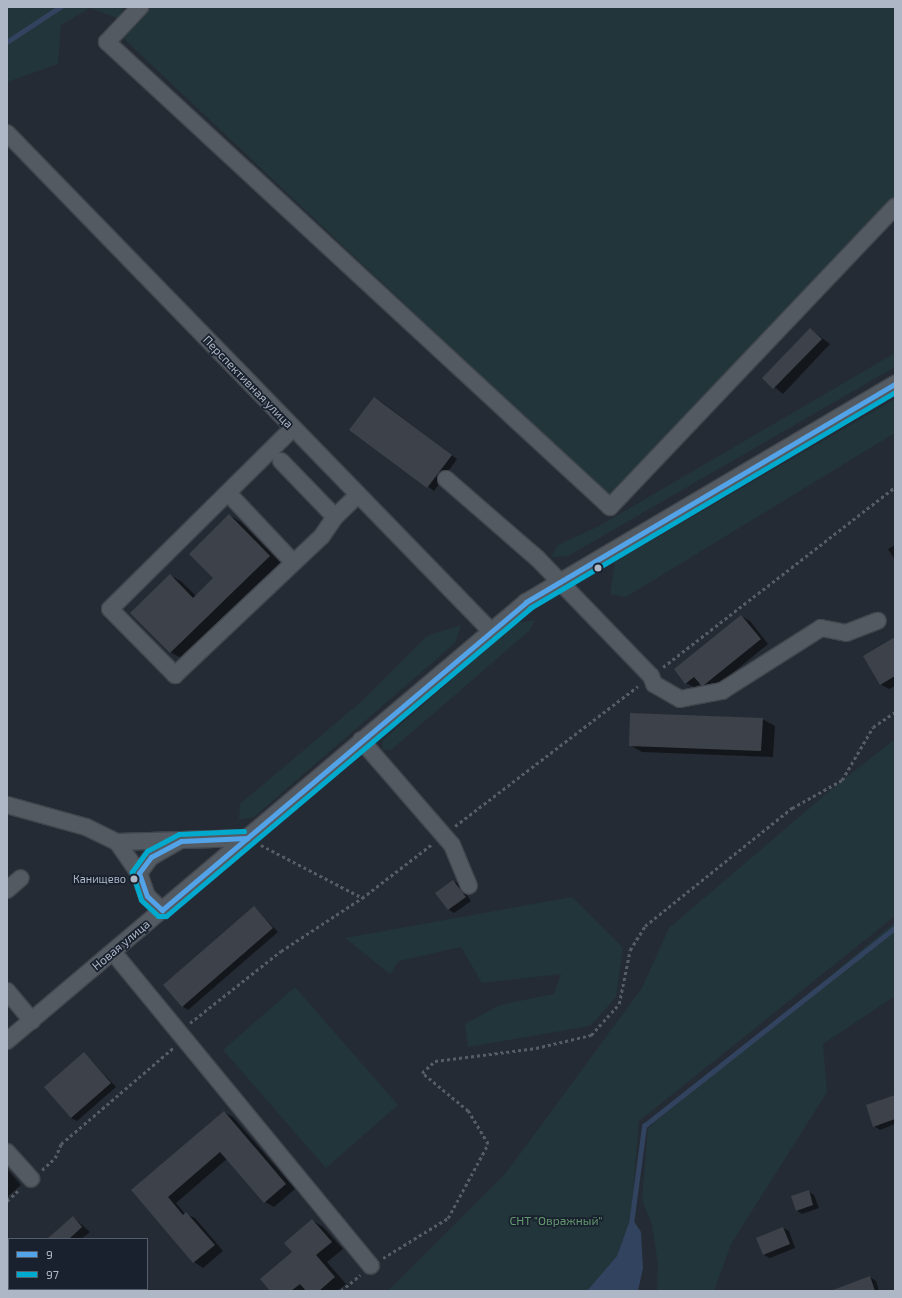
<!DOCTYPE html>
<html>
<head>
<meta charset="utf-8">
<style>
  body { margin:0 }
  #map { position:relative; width:902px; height:1298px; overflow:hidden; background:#252b34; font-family:"Exo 2",sans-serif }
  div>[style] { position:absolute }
  .green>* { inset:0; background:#22353a }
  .water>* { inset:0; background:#31435e }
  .shadow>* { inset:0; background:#0007 }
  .stream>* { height:4.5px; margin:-2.25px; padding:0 2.25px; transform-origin:2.25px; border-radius:2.25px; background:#31435e }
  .building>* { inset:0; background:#3d424a }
  .path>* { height:2.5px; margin-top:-1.25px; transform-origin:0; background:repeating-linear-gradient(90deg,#575d64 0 3px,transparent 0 6px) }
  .roads { filter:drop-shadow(1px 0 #41464d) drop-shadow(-1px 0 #41464d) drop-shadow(0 1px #41464d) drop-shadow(0 -1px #41464d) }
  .minor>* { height:16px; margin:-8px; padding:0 8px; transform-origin:8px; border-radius:8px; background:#545a62 }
  .bus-1>* { height:5px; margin:-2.5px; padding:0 2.5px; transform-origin:2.5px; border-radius:2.5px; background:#53a3e8 }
  .bus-2>* { height:5px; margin:-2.5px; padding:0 2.5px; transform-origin:2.5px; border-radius:2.5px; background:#00a9ce }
  .dots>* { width:11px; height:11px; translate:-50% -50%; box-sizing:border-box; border:2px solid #19212e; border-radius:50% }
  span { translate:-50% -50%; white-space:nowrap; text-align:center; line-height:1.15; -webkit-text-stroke:3.5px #19212e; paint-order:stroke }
  .bus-label { font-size:11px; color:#adb7c6 }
  .right { translate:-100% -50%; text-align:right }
  .street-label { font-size:12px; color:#adb7c6 }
  .park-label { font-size:12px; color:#649870 }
  .frame { position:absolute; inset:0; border:8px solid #adb7c6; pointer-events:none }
  .legend { position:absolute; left:8px; top:1238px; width:140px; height:52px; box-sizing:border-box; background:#19212e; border:1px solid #545d6b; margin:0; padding:5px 7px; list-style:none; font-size:12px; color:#adb7c6 }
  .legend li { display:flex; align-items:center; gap:8px; height:20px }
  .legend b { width:20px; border:1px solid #545d6b }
</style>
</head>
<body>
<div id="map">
  <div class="green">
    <div style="clip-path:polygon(7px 7px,125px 7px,117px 18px,90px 8px,61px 25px,58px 64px,7px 82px)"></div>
    <div style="clip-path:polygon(150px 7px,895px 7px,895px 199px,611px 499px,122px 37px)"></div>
    <div style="clip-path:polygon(895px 353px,895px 367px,568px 556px,551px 557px,558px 545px,599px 526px)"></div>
    <div style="clip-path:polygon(895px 399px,895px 433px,626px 597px,610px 594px,615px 562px)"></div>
    <div style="clip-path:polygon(535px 620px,529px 631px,391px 750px,382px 750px,383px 740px,517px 623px)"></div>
    <div style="clip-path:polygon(461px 625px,455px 643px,254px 817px,239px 820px,240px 804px,362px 701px,427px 636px)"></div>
    <div style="clip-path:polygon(895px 739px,895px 916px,639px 1121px,631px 1217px,617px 1256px,590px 1291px,388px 1291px,506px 1173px,642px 988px,669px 928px,833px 788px)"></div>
    <div style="clip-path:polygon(572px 897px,623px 948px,616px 997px,590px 1026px,468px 1047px,465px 1024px,500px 1005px,554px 994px,561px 974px,482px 983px,461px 947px,399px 961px,390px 974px,345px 938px)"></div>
    <div style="clip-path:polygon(895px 922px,895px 996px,823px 1044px,827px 1092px,731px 1244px,714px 1291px,657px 1291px,658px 1264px,652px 1225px,642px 1200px,648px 1128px)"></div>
    <div style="clip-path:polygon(295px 987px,398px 1105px,326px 1168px,223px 1050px)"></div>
  </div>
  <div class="water">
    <div style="clip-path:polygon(631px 1217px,641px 1232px,643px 1268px,638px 1291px,587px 1291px,617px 1256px)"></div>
  </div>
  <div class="shadow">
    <div style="clip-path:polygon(810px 329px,830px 344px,783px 394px,763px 378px)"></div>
    <div style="clip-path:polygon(380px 401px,457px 459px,434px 491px,350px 430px)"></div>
    <div style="clip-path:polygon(229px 515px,241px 522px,281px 563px,183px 659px,170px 652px,170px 575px,182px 582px,196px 596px,214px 578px)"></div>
    <div style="clip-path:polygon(895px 545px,895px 560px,888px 549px)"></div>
    <div style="clip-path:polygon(741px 616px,750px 621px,768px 644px,713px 689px,701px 683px,695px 688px,686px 683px)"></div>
    <div style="clip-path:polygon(895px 638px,895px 686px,889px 689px,880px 684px)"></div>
    <div style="clip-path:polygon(762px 719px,775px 726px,773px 757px,642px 752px,630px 745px)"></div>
    <div style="clip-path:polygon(453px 881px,459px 884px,471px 901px,454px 913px,448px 909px)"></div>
    <div style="clip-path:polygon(254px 907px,278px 932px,188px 1010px,182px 1006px)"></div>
    <div style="clip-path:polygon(84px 1053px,116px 1087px,77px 1121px,71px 1118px)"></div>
    <div style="clip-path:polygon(895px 1097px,895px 1124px,880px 1130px,874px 1126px)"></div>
    <div style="clip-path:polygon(224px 1112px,233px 1117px,295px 1189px,274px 1207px,265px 1202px,228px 1158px,176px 1203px,185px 1214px,195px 1218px,223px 1251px,203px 1268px,194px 1262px,132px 1191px)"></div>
    <div style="clip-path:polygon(7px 1169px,21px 1185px,7px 1197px)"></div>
    <div style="clip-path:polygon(808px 1191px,814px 1195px,819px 1208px,802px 1214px,796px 1210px)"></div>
    <div style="clip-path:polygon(73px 1217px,90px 1232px,81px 1239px,48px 1239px)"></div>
    <div style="clip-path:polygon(312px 1220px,323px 1227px,343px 1249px,327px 1262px,346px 1284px,337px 1291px,272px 1291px)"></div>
    <div style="clip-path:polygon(783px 1228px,789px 1231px,795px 1248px,770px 1258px,764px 1255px,757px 1238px)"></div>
    <div style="clip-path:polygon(870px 1277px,876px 1281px,879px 1291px,844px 1291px)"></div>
  </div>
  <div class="stream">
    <div style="left:7px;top:42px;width:64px;rotate:-33.4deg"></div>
    <div style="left:631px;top:1224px;width:99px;rotate:-82.4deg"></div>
    <div style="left:644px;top:1126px;width:320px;rotate:-38.3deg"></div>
  </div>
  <div class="building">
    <div style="clip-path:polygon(810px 328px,822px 339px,773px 389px,762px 378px)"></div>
    <div style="clip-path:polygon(374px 397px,452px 455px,427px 488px,349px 430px)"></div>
    <div style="clip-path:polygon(229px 514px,270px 556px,170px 653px,130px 613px,170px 574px,193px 598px,213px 578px,189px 554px)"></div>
    <div style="clip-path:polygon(741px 615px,761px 639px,704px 685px,701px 685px,694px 677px,685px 684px,674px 669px)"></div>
    <div style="clip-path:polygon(895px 637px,895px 676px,880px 685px,863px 656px)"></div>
    <div style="clip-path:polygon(630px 713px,763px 718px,761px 751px,629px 746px)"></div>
    <div style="clip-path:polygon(453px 880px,466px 897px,448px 910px,435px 893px)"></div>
    <div style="clip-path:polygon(254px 906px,273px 928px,182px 1007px,163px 985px)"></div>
    <div style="clip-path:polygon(84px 1052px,111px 1083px,71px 1118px,44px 1087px)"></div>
    <div style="clip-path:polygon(895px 1095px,895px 1119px,873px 1127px,866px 1105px)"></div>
    <div style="clip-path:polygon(224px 1111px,286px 1184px,264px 1203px,220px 1152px,168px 1197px,183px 1215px,186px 1212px,215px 1245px,193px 1263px,131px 1190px)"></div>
    <div style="clip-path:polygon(809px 1190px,813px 1205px,796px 1211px,791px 1196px)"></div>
    <div style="clip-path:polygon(73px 1216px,82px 1227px,69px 1239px,47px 1239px)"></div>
    <div style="clip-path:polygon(312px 1219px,332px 1242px,316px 1255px,335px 1277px,319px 1291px,306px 1291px,300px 1284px,291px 1291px,270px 1291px,260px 1279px,292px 1252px,284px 1243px)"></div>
    <div style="clip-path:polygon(783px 1227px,790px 1244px,763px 1255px,756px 1238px)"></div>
    <div style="clip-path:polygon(870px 1276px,875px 1291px,834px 1291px,833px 1290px)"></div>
  </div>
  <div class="path">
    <div style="left:663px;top:667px;width:294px;rotate:-37.8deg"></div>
    <div style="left:455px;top:826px;width:230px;rotate:-37.4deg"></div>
    <div style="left:261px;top:845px;width:113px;rotate:27.5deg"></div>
    <div style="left:190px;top:1023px;width:116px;rotate:-38.4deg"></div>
    <div style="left:281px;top:951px;width:97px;rotate:-33.2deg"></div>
    <div style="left:362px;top:898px;width:88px;rotate:-37.6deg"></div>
    <div style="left:42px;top:1170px;width:18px;rotate:-43deg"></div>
    <div style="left:55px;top:1158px;width:15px;rotate:-67deg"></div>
    <div style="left:61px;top:1144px;width:148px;rotate:-40.6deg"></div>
    <div style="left:7px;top:1201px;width:18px;rotate:-43deg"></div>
    <div style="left:383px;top:1258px;width:76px;rotate:-31.6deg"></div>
    <div style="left:448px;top:1218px;width:84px;rotate:-61.6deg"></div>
    <div style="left:488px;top:1144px;width:39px;rotate:-121deg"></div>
    <div style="left:468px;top:1111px;width:60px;rotate:-140.4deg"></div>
    <div style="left:422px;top:1073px;width:18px;rotate:-43deg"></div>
    <div style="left:435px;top:1061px;width:102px;rotate:-7.3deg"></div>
    <div style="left:536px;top:1048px;width:57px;rotate:-13.3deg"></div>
    <div style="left:591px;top:1035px;width:42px;rotate:-47.9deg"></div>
    <div style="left:619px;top:1004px;width:55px;rotate:-78.5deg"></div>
    <div style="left:630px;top:950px;width:28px;rotate:-58deg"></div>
    <div style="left:645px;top:926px;width:189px;rotate:-38.8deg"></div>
    <div style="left:792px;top:808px;width:57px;rotate:-29.2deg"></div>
    <div style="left:842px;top:780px;width:61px;rotate:-59.7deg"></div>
    <div style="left:873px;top:727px;width:27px;rotate:-34deg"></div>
    <div style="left:341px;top:1291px;width:25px;rotate:-40deg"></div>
  </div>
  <div class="roads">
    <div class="minor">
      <div style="left:140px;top:7px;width:48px;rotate:133.3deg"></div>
      <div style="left:107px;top:42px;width:685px;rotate:42.75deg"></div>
      <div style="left:610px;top:507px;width:414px;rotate:-46.5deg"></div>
      <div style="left:7px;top:133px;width:693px;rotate:45.82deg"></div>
      <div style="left:293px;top:428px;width:257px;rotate:135.3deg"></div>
      <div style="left:110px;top:609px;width:93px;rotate:45.4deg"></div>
      <div style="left:175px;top:675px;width:202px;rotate:-43.4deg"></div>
      <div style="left:322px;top:536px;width:23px;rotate:-56deg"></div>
      <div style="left:335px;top:517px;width:32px;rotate:-44deg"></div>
      <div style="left:281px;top:461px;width:78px;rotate:46deg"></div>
      <div style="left:446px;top:479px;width:121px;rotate:41deg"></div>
      <div style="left:537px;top:558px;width:164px;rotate:46deg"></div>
      <div style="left:651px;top:676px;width:9px;rotate:69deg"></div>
      <div style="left:654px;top:684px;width:30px;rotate:30deg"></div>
      <div style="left:680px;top:699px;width:43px;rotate:-10.8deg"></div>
      <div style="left:722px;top:691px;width:117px;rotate:-32.5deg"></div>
      <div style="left:821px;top:628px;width:25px;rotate:11deg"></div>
      <div style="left:846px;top:633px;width:34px;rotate:-21deg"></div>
      <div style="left:228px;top:493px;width:95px;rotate:46.7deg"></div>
      <div style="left:361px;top:740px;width:139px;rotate:49.1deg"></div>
      <div style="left:452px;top:845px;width:44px;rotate:67.5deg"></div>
      <div style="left:7px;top:805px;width:82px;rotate:15.6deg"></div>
      <div style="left:86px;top:827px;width:34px;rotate:26deg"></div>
      <div style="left:117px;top:842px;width:130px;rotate:-1.8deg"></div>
      <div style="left:117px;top:842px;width:38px;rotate:55deg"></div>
      <div style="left:139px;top:873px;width:24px;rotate:71deg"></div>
      <div style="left:147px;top:896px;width:21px;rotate:43deg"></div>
      <div style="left:139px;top:873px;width:20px;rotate:-53deg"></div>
      <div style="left:151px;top:857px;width:32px;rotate:-30deg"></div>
      <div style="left:7px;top:890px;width:18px;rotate:-41deg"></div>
      <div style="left:113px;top:952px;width:406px;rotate:50.6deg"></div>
      <div style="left:7px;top:991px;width:39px;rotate:50deg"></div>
      <div style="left:7px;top:1041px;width:680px;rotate:-40.23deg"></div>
      <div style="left:526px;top:602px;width:429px;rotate:-30.6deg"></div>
      <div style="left:7px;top:1152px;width:36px;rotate:48deg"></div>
    </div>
  </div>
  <div class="bus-1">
    <div style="left:247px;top:838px;width:66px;rotate:177.4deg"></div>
    <div style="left:181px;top:841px;width:34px;rotate:152deg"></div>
    <div style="left:151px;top:857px;width:20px;rotate:127deg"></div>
    <div style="left:139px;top:873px;width:24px;rotate:71deg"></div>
    <div style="left:147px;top:896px;width:21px;rotate:43deg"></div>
    <div style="left:162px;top:910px;width:477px;rotate:-40.2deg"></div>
    <div style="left:526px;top:602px;width:429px;rotate:-30.6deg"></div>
  </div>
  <div class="bus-2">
    <div style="left:244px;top:831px;width:65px;rotate:177.4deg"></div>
    <div style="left:179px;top:834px;width:36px;rotate:152deg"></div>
    <div style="left:147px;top:851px;width:26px;rotate:126deg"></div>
    <div style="left:132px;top:872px;width:29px;rotate:72deg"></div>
    <div style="left:141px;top:900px;width:23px;rotate:43deg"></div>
    <div style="left:158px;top:916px;width:8px"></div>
    <div style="left:166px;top:916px;width:477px;rotate:-40.2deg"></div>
    <div style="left:530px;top:608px;width:424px;rotate:-30.6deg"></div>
  </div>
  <div class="dots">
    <div style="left:598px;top:568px;background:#adb7c6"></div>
    <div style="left:134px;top:879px;background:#adb7c6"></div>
  </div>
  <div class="bus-label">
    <span class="right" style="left:126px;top:879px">Канищево</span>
  </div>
  <div class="street-label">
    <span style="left:248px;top:382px;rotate:46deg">Перспективная улица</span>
    <span style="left:121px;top:945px;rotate:-40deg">Новая улица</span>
  </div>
  <div class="park-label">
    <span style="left:556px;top:1221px">СНТ "Овражный"</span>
  </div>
  <div class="frame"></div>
  <ul class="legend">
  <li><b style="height:5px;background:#53a3e8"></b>9</li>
  <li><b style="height:5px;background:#00a9ce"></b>97</li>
  </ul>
</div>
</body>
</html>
